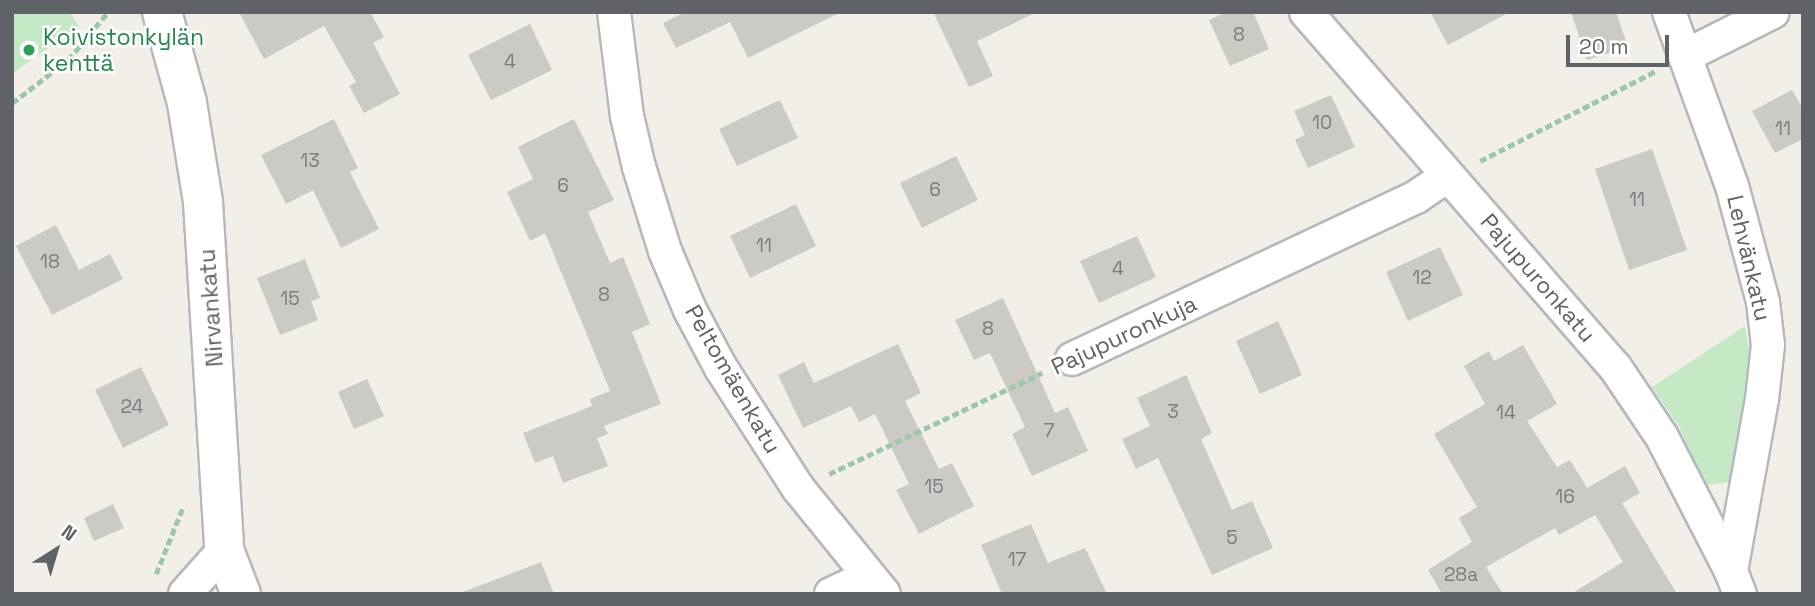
<!DOCTYPE html>
<html>
<head>
<meta charset="utf-8">
<style>
  body { margin:0 }
  #map { position:relative; width:1815px; height:606px; overflow:hidden; background:#f1efe8; font-family:"Space Grotesk",sans-serif }
  div>[style] { position:absolute }
  .green>* { inset:0; background:#c5e8c5 }
  .building>* { inset:0; background:#cccac5 }
  .path>* { height:4.5px; margin-top:-2.25px; transform-origin:0; background:repeating-linear-gradient(90deg,#9cc7a9 0 7px,transparent 0 10.5px) }
  .roads { filter:drop-shadow(2px 0 #b5b8bc) drop-shadow(-2px 0 #b5b8bc) drop-shadow(0 2px #b5b8bc) drop-shadow(0 -2px #b5b8bc) }
  .minor>* { height:32px; margin:-16px; padding:0 16px; transform-origin:16px; border-radius:16px; background:#fff }
  .tertiary>* { height:38px; margin:-19px; padding:0 19px; transform-origin:19px; border-radius:19px; background:#fff }
  .dots>* { width:19px; height:19px; translate:-50% -50%; box-sizing:border-box; border:4px solid #fff; border-radius:50% }
  span { translate:-50% -50%; white-space:nowrap; text-align:center; line-height:1.15; -webkit-text-stroke:5px #fff; paint-order:stroke }
  .number-label { font-size:19px; color:#7a7d7f }
  .number-label span { -webkit-text-stroke-width:0 }
  .leisure-label { font-size:23px; color:#27864d }
  .left { translate:0 -50%; text-align:left }
  .street-label { font-size:23px; color:#5f6368 }
  .frame { position:absolute; inset:0; border:14px solid #5f6368; pointer-events:none }
  .north { position:absolute; left:21px; top:515px; width:70px; height:70px; -webkit-text-stroke:5px #fff; paint-order:stroke; rotate:37deg; font-size:19px; font-weight:700; line-height:28px; text-align:center; color:#5f6368 }
  .north::after { content:''; display:block; margin:auto; width:24px; height:32px; background:#5f6368; clip-path:polygon(50% 0,100% 100%,50% 72%,0 100%) }
  .scale { position:absolute; left:1566px; top:35px; width:103px; height:32px; box-sizing:border-box; border:4px solid #5f6368; border-top:0; padding-left:9px; font-size:21px; line-height:24px; white-space:nowrap; color:#5f6368; -webkit-text-stroke:5px #fff; paint-order:stroke }
</style>
</head>
<body>
<div id="map">
  <div class="green">
    <div style="clip-path:polygon(12px 12px,69px 12px,79px 26px,12px 74px)"></div>
    <div style="clip-path:polygon(1745px 326px,1751px 361px,1736px 481px,1705px 485px,1679px 426px,1652px 387px)"></div>
  </div>
  <div class="building">
    <div style="clip-path:polygon(239px 12px,370px 12px,384px 37px,373px 43px,400px 94px,364px 113px,349px 86px,356px 82px,324px 26px,264px 59px)"></div>
    <div style="clip-path:polygon(685px 12px,841px 12px,748px 58px,730px 22px,676px 48px,663px 23px)"></div>
    <div style="clip-path:polygon(933px 12px,1037px 12px,977px 41px,993px 76px,969px 87px)"></div>
    <div style="clip-path:polygon(1227px 12px,1253px 12px,1269px 49px,1230px 66px,1209px 20px)"></div>
    <div style="clip-path:polygon(1430px 12px,1510px 12px,1448px 45px)"></div>
    <div style="clip-path:polygon(1571px 12px,1616px 12px,1628px 47px,1587px 60px)"></div>
    <div style="clip-path:polygon(530px 24px,552px 70px,491px 100px,468px 55px)"></div>
    <div style="clip-path:polygon(1792px 90px,1803px 109px,1803px 139px,1775px 153px,1752px 111px)"></div>
    <div style="clip-path:polygon(1331px 95px,1355px 147px,1308px 168px,1295px 140px,1305px 135px,1294px 111px)"></div>
    <div style="clip-path:polygon(780px 100px,798px 138px,737px 166px,719px 129px)"></div>
    <div style="clip-path:polygon(334px 119px,358px 168px,350px 172px,379px 229px,341px 248px,313px 190px,286px 204px,261px 155px)"></div>
    <div style="clip-path:polygon(574px 119px,614px 200px,588px 212px,610px 263px,623px 257px,650px 324px,632px 332px,661px 404px,604px 426px,608px 434px,597px 438px,608px 466px,563px 483px,553px 456px,535px 463px,523px 433px,592px 406px,590px 399px,610px 391px,545px 233px,530px 241px,507px 192px,533px 179px,518px 147px)"></div>
    <div style="clip-path:polygon(1652px 149px,1687px 250px,1629px 270px,1595px 169px)"></div>
    <div style="clip-path:polygon(956px 156px,978px 200px,922px 228px,900px 183px)"></div>
    <div style="clip-path:polygon(796px 204px,816px 246px,750px 278px,730px 236px)"></div>
    <div style="clip-path:polygon(56px 225px,79px 270px,110px 254px,123px 279px,52px 315px,16px 246px)"></div>
    <div style="clip-path:polygon(1137px 236px,1156px 277px,1099px 303px,1080px 261px)"></div>
    <div style="clip-path:polygon(1440px 247px,1463px 295px,1408px 321px,1386px 272px)"></div>
    <div style="clip-path:polygon(305px 259px,320px 298px,311px 301px,318px 320px,280px 335px,257px 278px)"></div>
    <div style="clip-path:polygon(1003px 298px,1055px 413px,1068px 407px,1088px 451px,1032px 476px,1012px 434px,1025px 427px,990px 353px,974px 360px,955px 320px)"></div>
    <div style="clip-path:polygon(1278px 321px,1302px 375px,1260px 394px,1236px 341px)"></div>
    <div style="clip-path:polygon(898px 344px,921px 393px,905px 401px,939px 469px,952px 463px,974px 506px,919px 534px,896px 490px,909px 484px,875px 414px,859px 422px,851px 406px,803px 428px,778px 375px,804px 362px,814px 383px)"></div>
    <div style="clip-path:polygon(1523px 345px,1557px 404px,1527px 421px,1557px 467px,1570px 460px,1587px 488px,1625px 466px,1640px 493px,1622px 503px,1677px 594px,1571px 594px,1623px 562px,1595px 515px,1559px 535px,1555px 528px,1486px 567px,1503px 594px,1442px 594px,1428px 570px,1472px 542px,1459px 518px,1477px 507px,1434px 434px,1485px 404px,1464px 366px,1489px 351px,1494px 361px)"></div>
    <div style="clip-path:polygon(141px 367px,169px 425px,123px 448px,95px 390px)"></div>
    <div style="clip-path:polygon(1186px 375px,1212px 433px,1201px 439px,1232px 510px,1252px 501px,1273px 548px,1212px 575px,1158px 458px,1136px 469px,1122px 439px,1150px 426px,1137px 398px)"></div>
    <div style="clip-path:polygon(367px 379px,384px 416px,354px 429px,338px 392px)"></div>
    <div style="clip-path:polygon(113px 504px,124px 528px,94px 541px,84px 518px)"></div>
    <div style="clip-path:polygon(1031px 524px,1048px 563px,1085px 548px,1107px 594px,1002px 594px,981px 545px)"></div>
    <div style="clip-path:polygon(541px 562px,554px 594px,464px 594px,463px 592px)"></div>
  </div>
  <div class="path">
    <div style="left:12px;top:103px;width:71px;rotate:-37.5deg"></div>
    <div style="left:68px;top:60px;width:62px;rotate:-50.2deg"></div>
    <div style="left:1480px;top:161px;width:198px;rotate:-27.1deg"></div>
    <div style="left:829px;top:474px;width:236px;rotate:-25.4deg"></div>
    <div style="left:156px;top:574px;width:72px;rotate:-68.1deg"></div>
  </div>
  <div class="roads">
    <div class="minor">
      <div style="left:614px;top:12px;width:105px;rotate:82.9deg"></div>
      <div style="left:627px;top:116px;width:52px;rotate:76.8deg"></div>
      <div style="left:639px;top:167px;width:88px;rotate:72.8deg"></div>
      <div style="left:665px;top:251px;width:64px;rotate:67deg"></div>
      <div style="left:690px;top:310px;width:66px;rotate:61.9deg"></div>
      <div style="left:721px;top:368px;width:143px;rotate:57.3deg"></div>
      <div style="left:798px;top:488px;width:136px;rotate:50.9deg"></div>
      <div style="left:1306px;top:12px;width:471px;rotate:49deg"></div>
      <div style="left:1615px;top:367px;width:84px;rotate:56.1deg"></div>
      <div style="left:1662px;top:437px;width:151px;rotate:62.8deg"></div>
      <div style="left:1669px;top:12px;width:185px;rotate:70.1deg"></div>
      <div style="left:1732px;top:186px;width:120px;rotate:75deg"></div>
      <div style="left:1763px;top:302px;width:43px;rotate:83.4deg"></div>
      <div style="left:1768px;top:345px;width:54px;rotate:96.3deg"></div>
      <div style="left:1762px;top:399px;width:175px;rotate:100.2deg"></div>
      <div style="left:1731px;top:571px;width:25px;rotate:69deg"></div>
      <div style="left:1685px;top:56px;width:98px;rotate:-26.6deg"></div>
      <div style="left:1072px;top:359px;width:380px;rotate:-25.2deg"></div>
      <div style="left:1416px;top:197px;width:37px;rotate:-34deg"></div>
      <div style="left:185px;top:594px;width:59px;rotate:-48.4deg"></div>
      <div style="left:831px;top:594px;width:41px;rotate:-24.7deg"></div>
    </div>
    <div class="tertiary">
      <div style="left:162px;top:12px;width:94px;rotate:74.6deg"></div>
      <div style="left:187px;top:103px;width:100px;rotate:80.8deg"></div>
      <div style="left:203px;top:202px;width:349px;rotate:86.5deg"></div>
      <div style="left:224px;top:550px;width:47px;rotate:68.9deg"></div>
    </div>
  </div>
  <div class="dots">
    <div style="left:29px;top:50px;background:#2e9e5b"></div>
  </div>
  <div class="number-label">
    <span style="left:1239px;top:35px">8</span>
    <span style="left:510px;top:62px">4</span>
    <span style="left:1322px;top:123px">10</span>
    <span style="left:1783px;top:129px">11</span>
    <span style="left:310px;top:161px">13</span>
    <span style="left:563px;top:186px">6</span>
    <span style="left:935px;top:190px">6</span>
    <span style="left:1637px;top:200px">11</span>
    <span style="left:764px;top:246px">11</span>
    <span style="left:50px;top:262px">18</span>
    <span style="left:1118px;top:269px">4</span>
    <span style="left:1422px;top:278px">12</span>
    <span style="left:604px;top:295px">8</span>
    <span style="left:290px;top:299px">15</span>
    <span style="left:988px;top:329px">8</span>
    <span style="left:132px;top:407px">24</span>
    <span style="left:1173px;top:412px">3</span>
    <span style="left:1506px;top:413px">14</span>
    <span style="left:1049px;top:431px">7</span>
    <span style="left:934px;top:487px">15</span>
    <span style="left:1565px;top:497px">16</span>
    <span style="left:1232px;top:538px">5</span>
    <span style="left:1017px;top:560px">17</span>
    <span style="left:1461px;top:575px">28a</span>
  </div>
  <div class="leisure-label">
    <span class="left" style="left:43px;top:50px">Koivistonkylän<br>kenttä</span>
  </div>
  <div class="street-label">
    <span style="left:1749px;top:258px;rotate:77deg">Lehvänkatu</span>
    <span style="left:1538px;top:278px;rotate:49deg">Pajupuronkatu</span>
    <span style="left:211px;top:308px;rotate:-94deg">Nirvankatu</span>
    <span style="left:1124px;top:335px;rotate:-25deg">Pajupuronkuja</span>
    <span style="left:733px;top:379px;rotate:60deg">Peltomäenkatu</span>
  </div>
  <div class="frame"></div>
  <div class="north">N</div>
  <div class="scale">20 m</div>
</div>
</body>
</html>
